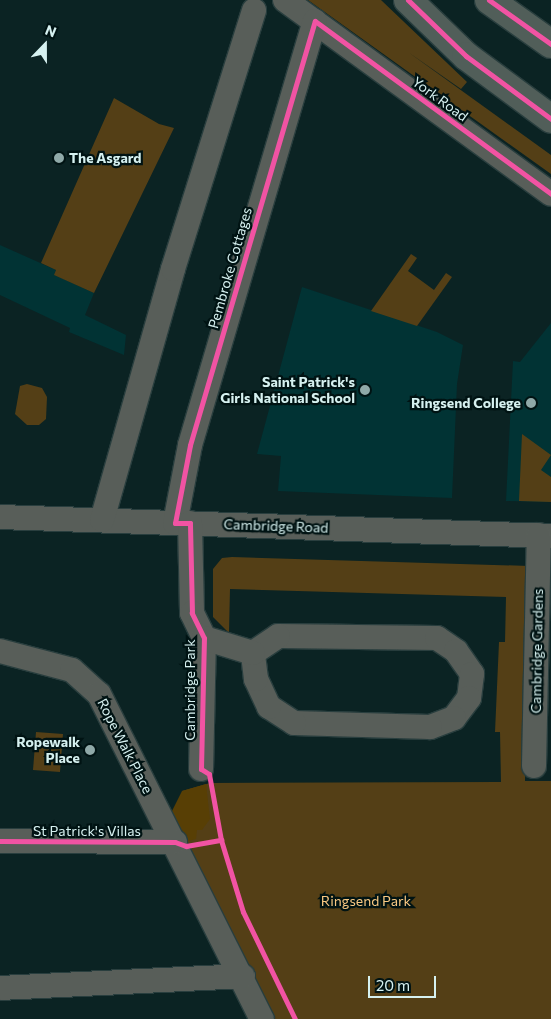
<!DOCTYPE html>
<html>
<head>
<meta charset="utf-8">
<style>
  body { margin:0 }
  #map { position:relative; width:551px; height:1019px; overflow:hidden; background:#0b2323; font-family:Commissioner,sans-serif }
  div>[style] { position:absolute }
  .built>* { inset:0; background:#013334 }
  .green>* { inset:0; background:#543f16 }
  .forest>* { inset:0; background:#583f05 }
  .roads { filter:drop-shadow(1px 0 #293e3e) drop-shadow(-1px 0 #293e3e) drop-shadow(0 1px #293e3e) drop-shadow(0 -1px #293e3e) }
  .minor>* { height:24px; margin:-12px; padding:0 12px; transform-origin:12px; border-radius:12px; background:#585e59 }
  .major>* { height:28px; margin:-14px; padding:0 14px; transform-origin:14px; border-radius:14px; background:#515e59 }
  .cycleway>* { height:5px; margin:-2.5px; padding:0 2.5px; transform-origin:2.5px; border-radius:2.5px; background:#f153a3 }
  .dots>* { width:14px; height:14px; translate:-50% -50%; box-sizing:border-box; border:2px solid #001313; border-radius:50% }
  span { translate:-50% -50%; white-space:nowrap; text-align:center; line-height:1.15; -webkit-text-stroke:4.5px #001313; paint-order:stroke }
  .street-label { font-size:14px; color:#d6f1f0 }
  .poi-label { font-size:14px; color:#d6f1f0; font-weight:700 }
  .left { translate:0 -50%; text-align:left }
  .right { translate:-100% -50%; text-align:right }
  .park-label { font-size:14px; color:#f9c983 }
  .north { position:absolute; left:20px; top:20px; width:50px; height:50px; -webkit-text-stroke:4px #001313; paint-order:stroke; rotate:22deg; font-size:14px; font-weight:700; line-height:20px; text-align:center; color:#d6f1f0 }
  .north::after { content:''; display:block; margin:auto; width:18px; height:22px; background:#d6f1f0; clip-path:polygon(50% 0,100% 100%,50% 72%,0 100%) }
  .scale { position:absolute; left:368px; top:976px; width:68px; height:22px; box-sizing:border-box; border:2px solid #d6f1f0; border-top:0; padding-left:6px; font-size:15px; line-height:18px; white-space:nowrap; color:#d6f1f0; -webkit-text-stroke:4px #001313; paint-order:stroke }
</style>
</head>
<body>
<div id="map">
  <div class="built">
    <div style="clip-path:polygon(0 245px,56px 270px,55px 275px,94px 293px,85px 315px,126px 335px,124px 355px,69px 332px,70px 328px,0 295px)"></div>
    <div style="clip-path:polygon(302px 287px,437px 332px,463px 345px,457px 384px,452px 498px,278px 491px,281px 456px,257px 454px)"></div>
    <div style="clip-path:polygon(551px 323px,551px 502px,506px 501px,513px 361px,520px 362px)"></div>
  </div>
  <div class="green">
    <div style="clip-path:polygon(308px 0,381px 0,467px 82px,461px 89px,408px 52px,551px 155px,551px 174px)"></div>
    <div style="clip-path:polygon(114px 98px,159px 124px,174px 128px,94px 293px,54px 275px,56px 270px,41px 263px)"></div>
    <div style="clip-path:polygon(411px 254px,417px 258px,408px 271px,434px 290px,446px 273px,452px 277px,417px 326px,371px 311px)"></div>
    <div style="clip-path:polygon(27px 384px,42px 388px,47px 397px,46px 419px,39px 425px,27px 425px,15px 414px,20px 386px)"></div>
    <div style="clip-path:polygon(522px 434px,551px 455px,541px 470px,551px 477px,551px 502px,519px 501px)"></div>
    <div style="clip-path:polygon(232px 557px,529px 566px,525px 781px,551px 781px,551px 1019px,273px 1019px,184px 842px,182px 791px,210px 783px,501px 782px,500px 732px,495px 732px,499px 642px,505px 642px,506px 597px,230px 589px,229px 633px,213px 617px,213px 569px,222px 558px)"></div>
    <div style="clip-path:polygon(36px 732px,63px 734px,60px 772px,33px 770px)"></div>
  </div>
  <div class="forest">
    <div style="clip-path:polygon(206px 784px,210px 819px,202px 830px,197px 830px,196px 839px,184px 842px,171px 813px,182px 791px)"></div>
  </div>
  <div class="roads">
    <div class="minor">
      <div style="left:285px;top:0;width:329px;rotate:36.1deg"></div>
      <div style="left:0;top:517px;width:551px;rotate:1.97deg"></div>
      <div style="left:102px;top:520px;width:261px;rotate:-74.2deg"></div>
      <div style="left:173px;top:269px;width:271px;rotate:-72.6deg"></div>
      <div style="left:175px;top:523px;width:79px;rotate:-79.1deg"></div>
      <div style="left:190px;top:445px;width:442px;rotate:-73.6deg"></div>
      <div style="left:190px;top:523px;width:90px;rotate:88.7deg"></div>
      <div style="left:192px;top:613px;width:28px;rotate:64deg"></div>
      <div style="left:204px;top:638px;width:131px;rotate:91.3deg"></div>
      <div style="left:278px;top:636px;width:159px;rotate:0.7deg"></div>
      <div style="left:437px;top:638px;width:23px;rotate:34deg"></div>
      <div style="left:456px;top:651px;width:28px;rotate:55deg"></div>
      <div style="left:472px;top:674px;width:24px;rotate:97deg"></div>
      <div style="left:469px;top:698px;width:25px;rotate:127deg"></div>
      <div style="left:454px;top:718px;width:26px;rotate:159deg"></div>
      <div style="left:430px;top:727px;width:136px;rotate:-178.3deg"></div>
      <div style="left:294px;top:723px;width:30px;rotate:-147deg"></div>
      <div style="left:269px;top:707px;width:31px;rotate:-115deg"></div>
      <div style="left:256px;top:679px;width:26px;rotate:-97deg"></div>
      <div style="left:253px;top:653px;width:30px;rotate:-34deg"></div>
      <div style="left:204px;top:638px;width:51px;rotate:17deg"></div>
      <div style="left:0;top:651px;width:74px;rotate:14.8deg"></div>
      <div style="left:72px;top:670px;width:36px;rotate:42deg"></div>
      <div style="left:99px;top:694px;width:364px;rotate:63.4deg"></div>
      <div style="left:534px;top:766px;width:231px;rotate:-88.8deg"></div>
      <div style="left:0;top:841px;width:175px;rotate:0.3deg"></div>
      <div style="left:0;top:988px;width:243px;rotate:-2.8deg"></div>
    </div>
    <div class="major">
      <div style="left:408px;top:0;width:81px;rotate:44deg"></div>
      <div style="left:466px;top:56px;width:106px;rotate:36.5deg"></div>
      <div style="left:489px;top:0;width:76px;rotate:35.4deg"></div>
    </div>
  </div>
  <div class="cycleway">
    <div style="left:408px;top:0;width:81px;rotate:44deg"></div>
    <div style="left:466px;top:56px;width:106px;rotate:36.5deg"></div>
    <div style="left:489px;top:0;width:76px;rotate:35.4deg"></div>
    <div style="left:0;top:841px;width:175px;rotate:0.3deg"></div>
    <div style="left:175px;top:842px;width:12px;rotate:20deg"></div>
    <div style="left:186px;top:846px;width:36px;rotate:-10deg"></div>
    <div style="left:295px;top:1019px;width:119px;rotate:-115.9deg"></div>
    <div style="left:243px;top:912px;width:75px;rotate:-107deg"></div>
    <div style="left:221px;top:840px;width:67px;rotate:-100.3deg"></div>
    <div style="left:209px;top:774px;width:9px;rotate:-148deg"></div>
    <div style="left:201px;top:769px;width:131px;rotate:-88.7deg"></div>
    <div style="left:204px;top:638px;width:28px;rotate:-116deg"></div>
    <div style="left:192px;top:613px;width:90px;rotate:-91.3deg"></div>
    <div style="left:190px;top:523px;width:15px;rotate:180deg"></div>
    <div style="left:175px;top:523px;width:79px;rotate:-79.1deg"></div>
    <div style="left:190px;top:445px;width:442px;rotate:-73.6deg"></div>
    <div style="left:315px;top:21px;width:293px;rotate:36.2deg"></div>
  </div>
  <div class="dots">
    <div style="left:59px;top:158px;background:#8fa9a8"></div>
    <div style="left:365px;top:390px;background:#8fa9a8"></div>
    <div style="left:531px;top:403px;background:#8fa9a8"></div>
    <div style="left:90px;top:750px;background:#8fa9a8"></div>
  </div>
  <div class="street-label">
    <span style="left:440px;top:99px;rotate:36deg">York Road</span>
    <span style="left:230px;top:268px;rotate:-74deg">Pembroke Cottages</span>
    <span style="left:276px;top:526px;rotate:2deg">Cambridge Road</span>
    <span style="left:537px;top:651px;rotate:-89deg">Cambridge Gardens</span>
    <span style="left:190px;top:690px;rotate:-90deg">Cambridge Park</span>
    <span style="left:125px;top:746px;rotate:63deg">Rope Walk Place</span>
    <span style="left:87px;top:831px">St Patrick's Villas</span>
  </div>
  <div class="poi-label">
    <span class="left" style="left:69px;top:158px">The Asgard</span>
    <span class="right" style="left:355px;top:390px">Saint Patrick's<br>Girls National School</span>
    <span class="right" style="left:521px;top:403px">Ringsend College</span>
    <span class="right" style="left:80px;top:750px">Ropewalk<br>Place</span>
  </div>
  <div class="park-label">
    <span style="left:366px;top:901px">Ringsend Park</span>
  </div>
  <div class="north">N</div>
  <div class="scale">20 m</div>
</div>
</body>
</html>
